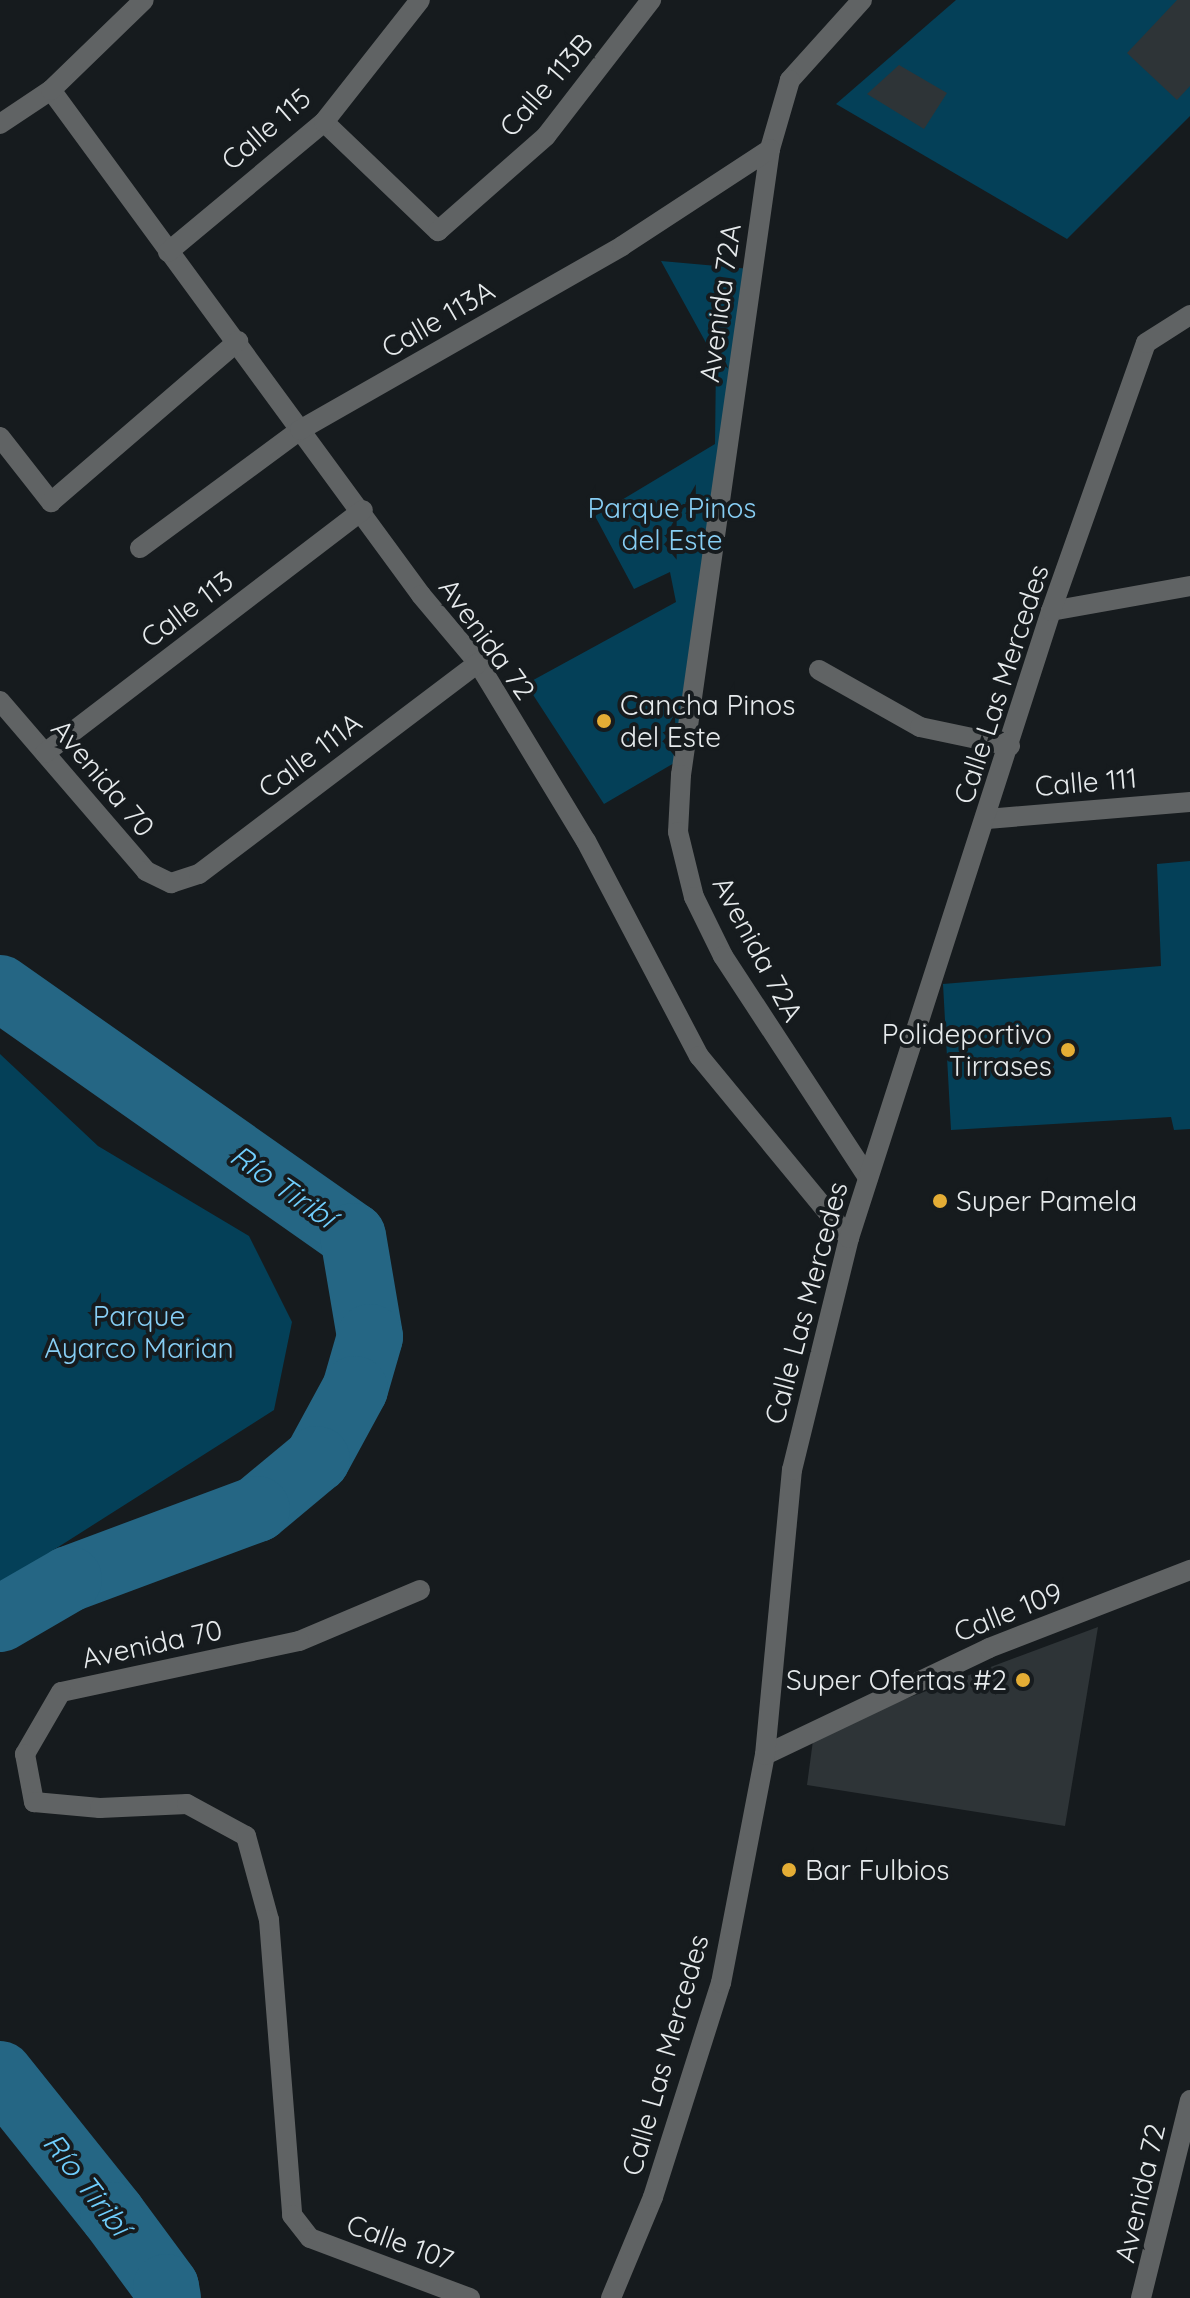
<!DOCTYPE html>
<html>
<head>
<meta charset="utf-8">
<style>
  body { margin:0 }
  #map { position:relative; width:1190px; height:2298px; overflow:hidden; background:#161b1e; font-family:Quicksand,sans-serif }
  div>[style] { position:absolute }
  .green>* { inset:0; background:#044058 }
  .river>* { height:66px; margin:-33px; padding:0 33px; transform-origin:33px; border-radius:33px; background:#256684 }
  .building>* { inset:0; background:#2e3437 }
  .minor>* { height:20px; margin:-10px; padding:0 10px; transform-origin:10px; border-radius:10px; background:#606364 }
  .dots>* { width:22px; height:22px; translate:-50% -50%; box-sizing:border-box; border:4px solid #161b1e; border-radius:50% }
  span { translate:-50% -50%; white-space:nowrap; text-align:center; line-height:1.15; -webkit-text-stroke:8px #161b1e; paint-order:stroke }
  .street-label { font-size:28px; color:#e6eaec }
  .park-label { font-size:28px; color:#87cef4 }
  .poi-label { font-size:28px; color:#e6eaec }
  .left { translate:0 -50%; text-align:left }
  .right { translate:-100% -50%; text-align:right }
  .water-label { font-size:30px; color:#70cefd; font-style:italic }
</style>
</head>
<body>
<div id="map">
  <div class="green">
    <div style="clip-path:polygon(956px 0,1190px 0,1190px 116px,1067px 239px,836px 104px)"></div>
    <div style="clip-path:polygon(661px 261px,762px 270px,681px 759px,604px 804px,526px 684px,676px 602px,670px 572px,634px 589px,595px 516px,715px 444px,716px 361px)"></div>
    <div style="clip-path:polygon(1190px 861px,1190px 1129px,1174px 1130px,1171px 1117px,951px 1130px,943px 984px,1161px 966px,1157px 864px)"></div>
    <div style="clip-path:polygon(0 1054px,98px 1146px,249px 1236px,292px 1322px,274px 1410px,0 1584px)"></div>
  </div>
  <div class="river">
    <div style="left:0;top:988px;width:431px;rotate:35.1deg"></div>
    <div style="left:353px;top:1236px;width:102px;rotate:80.4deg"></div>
    <div style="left:370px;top:1337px;width:54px;rotate:106.1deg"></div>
    <div style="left:355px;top:1389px;width:80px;rotate:118.5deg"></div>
    <div style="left:317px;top:1459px;width:78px;rotate:140.2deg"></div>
    <div style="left:257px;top:1509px;width:201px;rotate:159.6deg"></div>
    <div style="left:69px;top:1579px;width:80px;rotate:149.9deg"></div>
    <div style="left:0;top:2074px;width:181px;rotate:51.3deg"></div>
    <div style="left:113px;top:2215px;width:89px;rotate:53.6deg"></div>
    <div style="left:166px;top:2287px;width:11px;rotate:80deg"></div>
  </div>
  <div class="building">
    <div style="clip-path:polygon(1177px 0,1190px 0,1190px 86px,1177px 100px,1127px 53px)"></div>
    <div style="clip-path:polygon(899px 65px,947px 93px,924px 129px,867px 94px)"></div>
    <div style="clip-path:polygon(1098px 1627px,1065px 1826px,807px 1785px,814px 1733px)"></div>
  </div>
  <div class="minor">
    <div style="left:862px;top:0;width:108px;rotate:132deg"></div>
    <div style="left:790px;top:80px;width:72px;rotate:106.2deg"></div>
    <div style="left:770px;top:149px;width:632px;rotate:98.09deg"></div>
    <div style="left:681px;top:775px;width:57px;rotate:93deg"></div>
    <div style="left:678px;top:832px;width:67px;rotate:76.2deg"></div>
    <div style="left:694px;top:897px;width:66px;rotate:63.8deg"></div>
    <div style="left:723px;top:956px;width:265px;rotate:56.8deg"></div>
    <div style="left:51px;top:90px;width:626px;rotate:53.77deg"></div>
    <div style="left:421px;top:595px;width:89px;rotate:50deg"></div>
    <div style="left:478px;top:663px;width:208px;rotate:58.8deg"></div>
    <div style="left:586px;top:841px;width:243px;rotate:62.3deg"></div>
    <div style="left:699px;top:1056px;width:236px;rotate:50.5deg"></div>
    <div style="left:324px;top:122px;width:158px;rotate:43.7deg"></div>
    <div style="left:438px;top:231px;width:144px;rotate:-41.3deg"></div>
    <div style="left:546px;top:136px;width:172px;rotate:-52.3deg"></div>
    <div style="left:0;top:124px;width:61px;rotate:-33.7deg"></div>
    <div style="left:51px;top:90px;width:129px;rotate:-44.1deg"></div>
    <div style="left:168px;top:252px;width:203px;rotate:-39.8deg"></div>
    <div style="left:324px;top:122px;width:155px;rotate:-51.8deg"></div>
    <div style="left:0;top:437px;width:83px;rotate:51.9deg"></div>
    <div style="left:51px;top:502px;width:247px;rotate:-40.7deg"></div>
    <div style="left:140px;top:548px;width:199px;rotate:-36.4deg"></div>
    <div style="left:300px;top:430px;width:371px;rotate:-29.7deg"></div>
    <div style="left:622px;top:246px;width:177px;rotate:-33.2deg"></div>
    <div style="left:1051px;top:611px;width:141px;rotate:-10.2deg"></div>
    <div style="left:819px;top:670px;width:116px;rotate:29.4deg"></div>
    <div style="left:920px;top:727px;width:92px;rotate:11.9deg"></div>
    <div style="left:0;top:701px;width:224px;rotate:49.3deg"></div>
    <div style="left:146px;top:871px;width:28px;rotate:26deg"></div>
    <div style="left:171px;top:883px;width:29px;rotate:-18deg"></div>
    <div style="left:199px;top:874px;width:350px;rotate:-37.1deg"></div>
    <div style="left:45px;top:753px;width:400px;rotate:-37.4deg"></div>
    <div style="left:987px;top:819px;width:204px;rotate:-4.8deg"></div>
    <div style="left:420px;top:1590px;width:131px;rotate:157.1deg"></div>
    <div style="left:299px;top:1641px;width:243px;rotate:167.9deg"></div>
    <div style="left:61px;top:1692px;width:72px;rotate:120.1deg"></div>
    <div style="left:25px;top:1754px;width:49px;rotate:79.4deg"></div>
    <div style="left:34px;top:1802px;width:66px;rotate:5.2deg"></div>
    <div style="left:100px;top:1808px;width:87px;rotate:-2.6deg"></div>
    <div style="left:187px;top:1804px;width:67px;rotate:28.5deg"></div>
    <div style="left:246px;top:1836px;width:87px;rotate:74.7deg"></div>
    <div style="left:269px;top:1920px;width:296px;rotate:85.5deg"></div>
    <div style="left:292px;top:2215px;width:29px;rotate:52deg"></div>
    <div style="left:310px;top:2238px;width:171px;rotate:20.6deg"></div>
    <div style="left:765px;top:1755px;width:248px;rotate:-25.5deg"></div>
    <div style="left:989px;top:1648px;width:216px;rotate:-21.2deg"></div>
    <div style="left:611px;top:2298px;width:109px;rotate:-67.4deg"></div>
    <div style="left:653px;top:2197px;width:225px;rotate:-72.4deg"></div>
    <div style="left:721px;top:1983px;width:232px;rotate:-79.1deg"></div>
    <div style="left:765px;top:1755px;width:286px;rotate:-84.6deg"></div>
    <div style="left:792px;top:1470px;width:239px;rotate:-76.2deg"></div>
    <div style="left:849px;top:1238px;width:659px;rotate:-72.14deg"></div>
    <div style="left:1051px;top:611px;width:284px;rotate:-70.5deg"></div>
    <div style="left:1146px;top:343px;width:52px;rotate:-32.5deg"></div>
    <div style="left:1141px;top:2298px;width:204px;rotate:-76.1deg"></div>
  </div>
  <div class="dots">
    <div style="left:604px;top:721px;background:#e4ad35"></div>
    <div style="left:1068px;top:1050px;background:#e4ad35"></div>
    <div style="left:940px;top:1201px;background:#e4ad35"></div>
    <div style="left:1023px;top:1680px;background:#e4ad35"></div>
    <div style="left:789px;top:1870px;background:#e4ad35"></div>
  </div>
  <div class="street-label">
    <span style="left:546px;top:85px;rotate:-49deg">Calle 113B</span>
    <span style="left:266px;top:129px;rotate:-41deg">Calle 115</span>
    <span style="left:720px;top:303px;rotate:-82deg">Avenida 72A</span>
    <span style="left:438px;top:319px;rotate:-30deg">Calle 113A</span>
    <span style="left:187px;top:609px;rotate:-37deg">Calle 113</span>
    <span style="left:487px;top:639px;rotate:54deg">Avenida 72</span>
    <span style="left:1001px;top:684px;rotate:-72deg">Calle Las Mercedes</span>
    <span style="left:310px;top:755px;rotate:-37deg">Calle 111A</span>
    <span style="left:103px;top:778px;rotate:50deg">Avenida 70</span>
    <span style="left:1086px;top:782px;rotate:-5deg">Calle 111</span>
    <span style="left:758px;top:949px;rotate:62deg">Avenida 72A</span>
    <span style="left:806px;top:1303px;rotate:-75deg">Calle Las Mercedes</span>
    <span style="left:1008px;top:1612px;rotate:-22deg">Calle 109</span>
    <span style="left:152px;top:1644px;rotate:-12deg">Avenida 70</span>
    <span style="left:665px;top:2055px;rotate:-74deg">Calle Las Mercedes</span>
    <span style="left:1140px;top:2193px;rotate:-77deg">Avenida 72</span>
    <span style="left:400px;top:2242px;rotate:20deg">Calle 107</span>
  </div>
  <div class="park-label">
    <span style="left:672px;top:524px">Parque Pinos<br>del Este</span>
    <span style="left:139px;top:1332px">Parque<br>Ayarco Marian</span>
  </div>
  <div class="poi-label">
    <span class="left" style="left:620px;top:721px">Cancha Pinos<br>del Este</span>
    <span class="right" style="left:1052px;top:1050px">Polideportivo<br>Tirrases</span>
    <span class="left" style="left:956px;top:1201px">Super Pamela</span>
    <span class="right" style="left:1007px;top:1680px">Super Ofertas #2</span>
    <span class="left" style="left:805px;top:1870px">Bar Fulbios</span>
  </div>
  <div class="water-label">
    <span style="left:283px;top:1186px;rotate:35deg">Río Tiribí</span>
    <span style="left:87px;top:2184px;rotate:52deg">Río Tiribí</span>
  </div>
</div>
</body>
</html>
